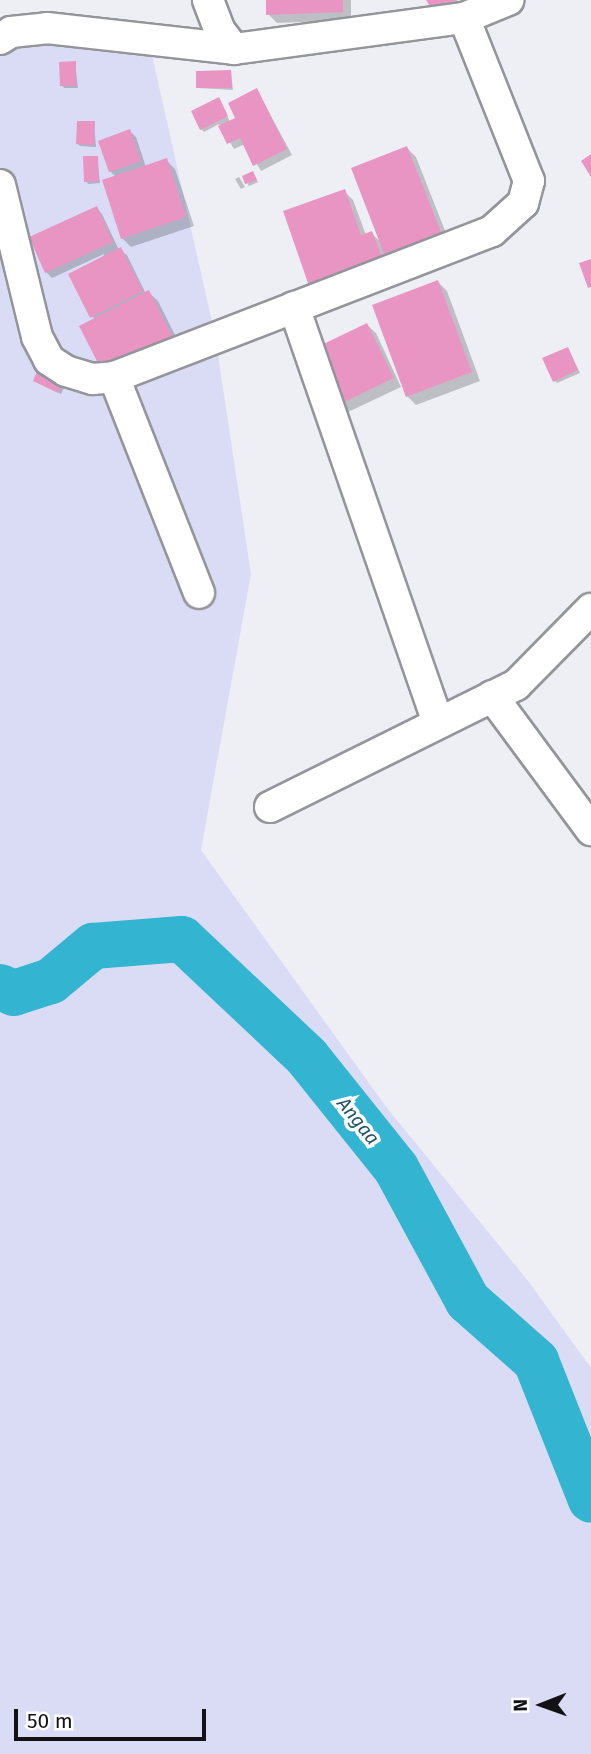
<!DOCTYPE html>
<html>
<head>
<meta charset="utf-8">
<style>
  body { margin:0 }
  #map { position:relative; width:591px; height:1754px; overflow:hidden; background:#eeeff5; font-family:"Fira Sans",sans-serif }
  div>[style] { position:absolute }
  .green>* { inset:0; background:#dadcf6 }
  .shadow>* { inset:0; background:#0003 }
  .river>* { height:46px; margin:-23px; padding:0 23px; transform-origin:23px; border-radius:23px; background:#33b5d2 }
  .building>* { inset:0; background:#e895c4 }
  .roads { filter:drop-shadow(2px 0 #94959a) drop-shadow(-2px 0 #94959a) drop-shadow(0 2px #94959a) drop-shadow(0 -2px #94959a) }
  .street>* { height:30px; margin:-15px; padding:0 15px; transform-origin:15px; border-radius:15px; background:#fff }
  span { translate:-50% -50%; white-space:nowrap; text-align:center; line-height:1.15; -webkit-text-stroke:7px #fcfdff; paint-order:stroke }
  .water-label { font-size:19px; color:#225562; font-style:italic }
  .north { position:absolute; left:507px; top:1670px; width:70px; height:70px; -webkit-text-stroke:5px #fcfdff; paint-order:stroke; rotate:269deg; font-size:19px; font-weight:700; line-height:28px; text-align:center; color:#121214 }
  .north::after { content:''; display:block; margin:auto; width:24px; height:32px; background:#121214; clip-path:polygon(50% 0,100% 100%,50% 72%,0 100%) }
  .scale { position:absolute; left:14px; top:1709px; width:192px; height:32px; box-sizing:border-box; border:4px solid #121214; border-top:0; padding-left:9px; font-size:21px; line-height:24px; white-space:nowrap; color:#121214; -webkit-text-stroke:5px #fcfdff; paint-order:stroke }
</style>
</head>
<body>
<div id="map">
  <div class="green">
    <div style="clip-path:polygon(0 18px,149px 42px,215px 335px,251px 574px,201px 850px,387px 1108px,529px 1282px,591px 1368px,591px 1754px,0 1754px)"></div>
  </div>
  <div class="shadow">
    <div style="clip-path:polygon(268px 0,351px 0,351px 20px,277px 23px,268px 14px)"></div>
    <div style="clip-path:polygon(428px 0,457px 0,461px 6px,441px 18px)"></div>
    <div style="clip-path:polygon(75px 63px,78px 88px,64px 88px,62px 85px)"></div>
    <div style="clip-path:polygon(231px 72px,233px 90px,198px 88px)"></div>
    <div style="clip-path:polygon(257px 90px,292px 155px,261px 171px,245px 144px,234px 149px,219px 124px,204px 132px,201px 129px,221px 102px,230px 122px,237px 119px)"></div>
    <div style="clip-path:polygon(94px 123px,96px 147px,80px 146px,78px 144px)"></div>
    <div style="clip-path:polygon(130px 131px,136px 137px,146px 167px,166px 160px,175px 169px,194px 226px,131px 247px,122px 238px,116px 177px,110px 171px)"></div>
    <div style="clip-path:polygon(407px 148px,416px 157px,453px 251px,320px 294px,344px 191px,353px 200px,366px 235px,371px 233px,382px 243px)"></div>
    <div style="clip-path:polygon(97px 158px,100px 183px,88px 184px,86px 181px)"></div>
    <div style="clip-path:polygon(253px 173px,258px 182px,249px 186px,247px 183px)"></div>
    <div style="clip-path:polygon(239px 177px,245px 187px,241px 189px,235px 179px)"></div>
    <div style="clip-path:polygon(97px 208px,102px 214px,119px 250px,127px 255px,146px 294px,149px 293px,158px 301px,182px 349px,92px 317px,104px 254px,52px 278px,46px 272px)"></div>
    <div style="clip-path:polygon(438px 282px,447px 291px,480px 381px,416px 405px,407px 396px)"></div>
    <div style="clip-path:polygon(367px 325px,376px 333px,401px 387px,348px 412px,339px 404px)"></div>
    <div style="clip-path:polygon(570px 352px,580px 373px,557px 383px,555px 381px)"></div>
    <div style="clip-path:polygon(35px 381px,66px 384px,61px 394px)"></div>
  </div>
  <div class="river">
    <div style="left:0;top:987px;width:15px;rotate:23deg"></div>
    <div style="left:14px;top:993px;width:39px;rotate:-18deg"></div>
    <div style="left:51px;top:981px;width:55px;rotate:-39.8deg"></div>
    <div style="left:93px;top:946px;width:89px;rotate:-4.5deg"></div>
    <div style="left:182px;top:939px;width:172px;rotate:43.3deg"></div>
    <div style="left:307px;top:1057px;width:142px;rotate:51.3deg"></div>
    <div style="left:396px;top:1168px;width:151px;rotate:61.6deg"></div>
    <div style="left:468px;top:1301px;width:91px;rotate:41.4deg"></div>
    <div style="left:536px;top:1361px;width:149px;rotate:68.4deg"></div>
  </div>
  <div class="building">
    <div style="clip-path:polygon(266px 0,343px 0,343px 12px,266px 15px)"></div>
    <div style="clip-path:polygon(426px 0,456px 0,434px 13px)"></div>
    <div style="clip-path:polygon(76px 61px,76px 86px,60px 86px,59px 62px)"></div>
    <div style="clip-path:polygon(231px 70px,232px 88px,196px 88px,196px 71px)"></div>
    <div style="clip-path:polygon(257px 88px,287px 149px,253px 166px,240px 138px,227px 144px,218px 126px,235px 118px,228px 103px)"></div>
    <div style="clip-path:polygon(219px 97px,228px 116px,200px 130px,191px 111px)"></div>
    <div style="clip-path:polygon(77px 121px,95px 121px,94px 145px,76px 144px)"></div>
    <div style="clip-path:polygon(130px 129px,141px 161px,109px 172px,98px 141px)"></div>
    <div style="clip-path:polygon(407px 146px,445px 242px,388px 264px,351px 168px)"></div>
    <div style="clip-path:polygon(591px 154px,591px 177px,581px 161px)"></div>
    <div style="clip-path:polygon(83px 156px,98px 156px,99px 181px,84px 182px)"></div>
    <div style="clip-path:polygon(167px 158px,186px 217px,121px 239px,102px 180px)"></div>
    <div style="clip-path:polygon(253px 171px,257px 180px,245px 184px,242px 176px)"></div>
    <div style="clip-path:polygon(345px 189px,361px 235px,372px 231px,383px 260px,309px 286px,283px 211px)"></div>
    <div style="clip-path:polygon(97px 206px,113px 242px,45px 273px,29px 237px)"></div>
    <div style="clip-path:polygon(121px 247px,143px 291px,90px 318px,68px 274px)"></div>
    <div style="clip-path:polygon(591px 259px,591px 287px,588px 288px,579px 263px)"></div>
    <div style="clip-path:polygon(438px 280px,472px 372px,406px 397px,372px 305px)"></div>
    <div style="clip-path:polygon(149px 290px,174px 340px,104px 375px,79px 326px)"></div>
    <div style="clip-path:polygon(367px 323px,394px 378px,338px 405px,311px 350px)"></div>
    <div style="clip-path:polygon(568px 347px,578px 370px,553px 382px,542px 358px)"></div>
    <div style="clip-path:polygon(38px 369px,64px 380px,58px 393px,33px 381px)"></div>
  </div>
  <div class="roads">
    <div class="street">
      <div style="left:208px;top:0;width:33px;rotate:69deg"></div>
      <div style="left:220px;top:31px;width:23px;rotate:52deg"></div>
      <div style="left:234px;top:49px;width:232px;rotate:-7.7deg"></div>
      <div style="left:464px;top:18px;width:48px;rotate:-22.2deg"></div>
      <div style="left:0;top:39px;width:13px;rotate:-32deg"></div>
      <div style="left:11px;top:32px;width:36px;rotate:-6deg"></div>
      <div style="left:47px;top:28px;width:188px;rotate:6.4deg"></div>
      <div style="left:0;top:185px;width:156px;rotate:76.3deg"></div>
      <div style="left:37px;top:337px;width:26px;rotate:62deg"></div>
      <div style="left:49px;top:360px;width:20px;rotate:33deg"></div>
      <div style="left:66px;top:371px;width:28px;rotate:17deg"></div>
      <div style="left:93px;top:379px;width:21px;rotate:-5deg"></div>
      <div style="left:114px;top:377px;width:405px;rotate:-21.1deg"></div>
      <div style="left:492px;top:231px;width:42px;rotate:-42.1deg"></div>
      <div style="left:523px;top:203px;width:23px;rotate:-75deg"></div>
      <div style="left:529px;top:181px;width:175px;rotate:-111.7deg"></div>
      <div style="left:294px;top:307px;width:440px;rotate:70.9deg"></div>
      <div style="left:114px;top:377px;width:232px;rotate:68.5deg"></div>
      <div style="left:492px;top:696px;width:167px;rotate:53.5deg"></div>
      <div style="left:270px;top:807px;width:275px;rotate:-26.4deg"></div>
      <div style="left:516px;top:685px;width:107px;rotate:-45.4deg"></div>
    </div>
  </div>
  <div class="water-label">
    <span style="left:358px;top:1121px;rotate:51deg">Angaa</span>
  </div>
  <div class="north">N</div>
  <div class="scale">50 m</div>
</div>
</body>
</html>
